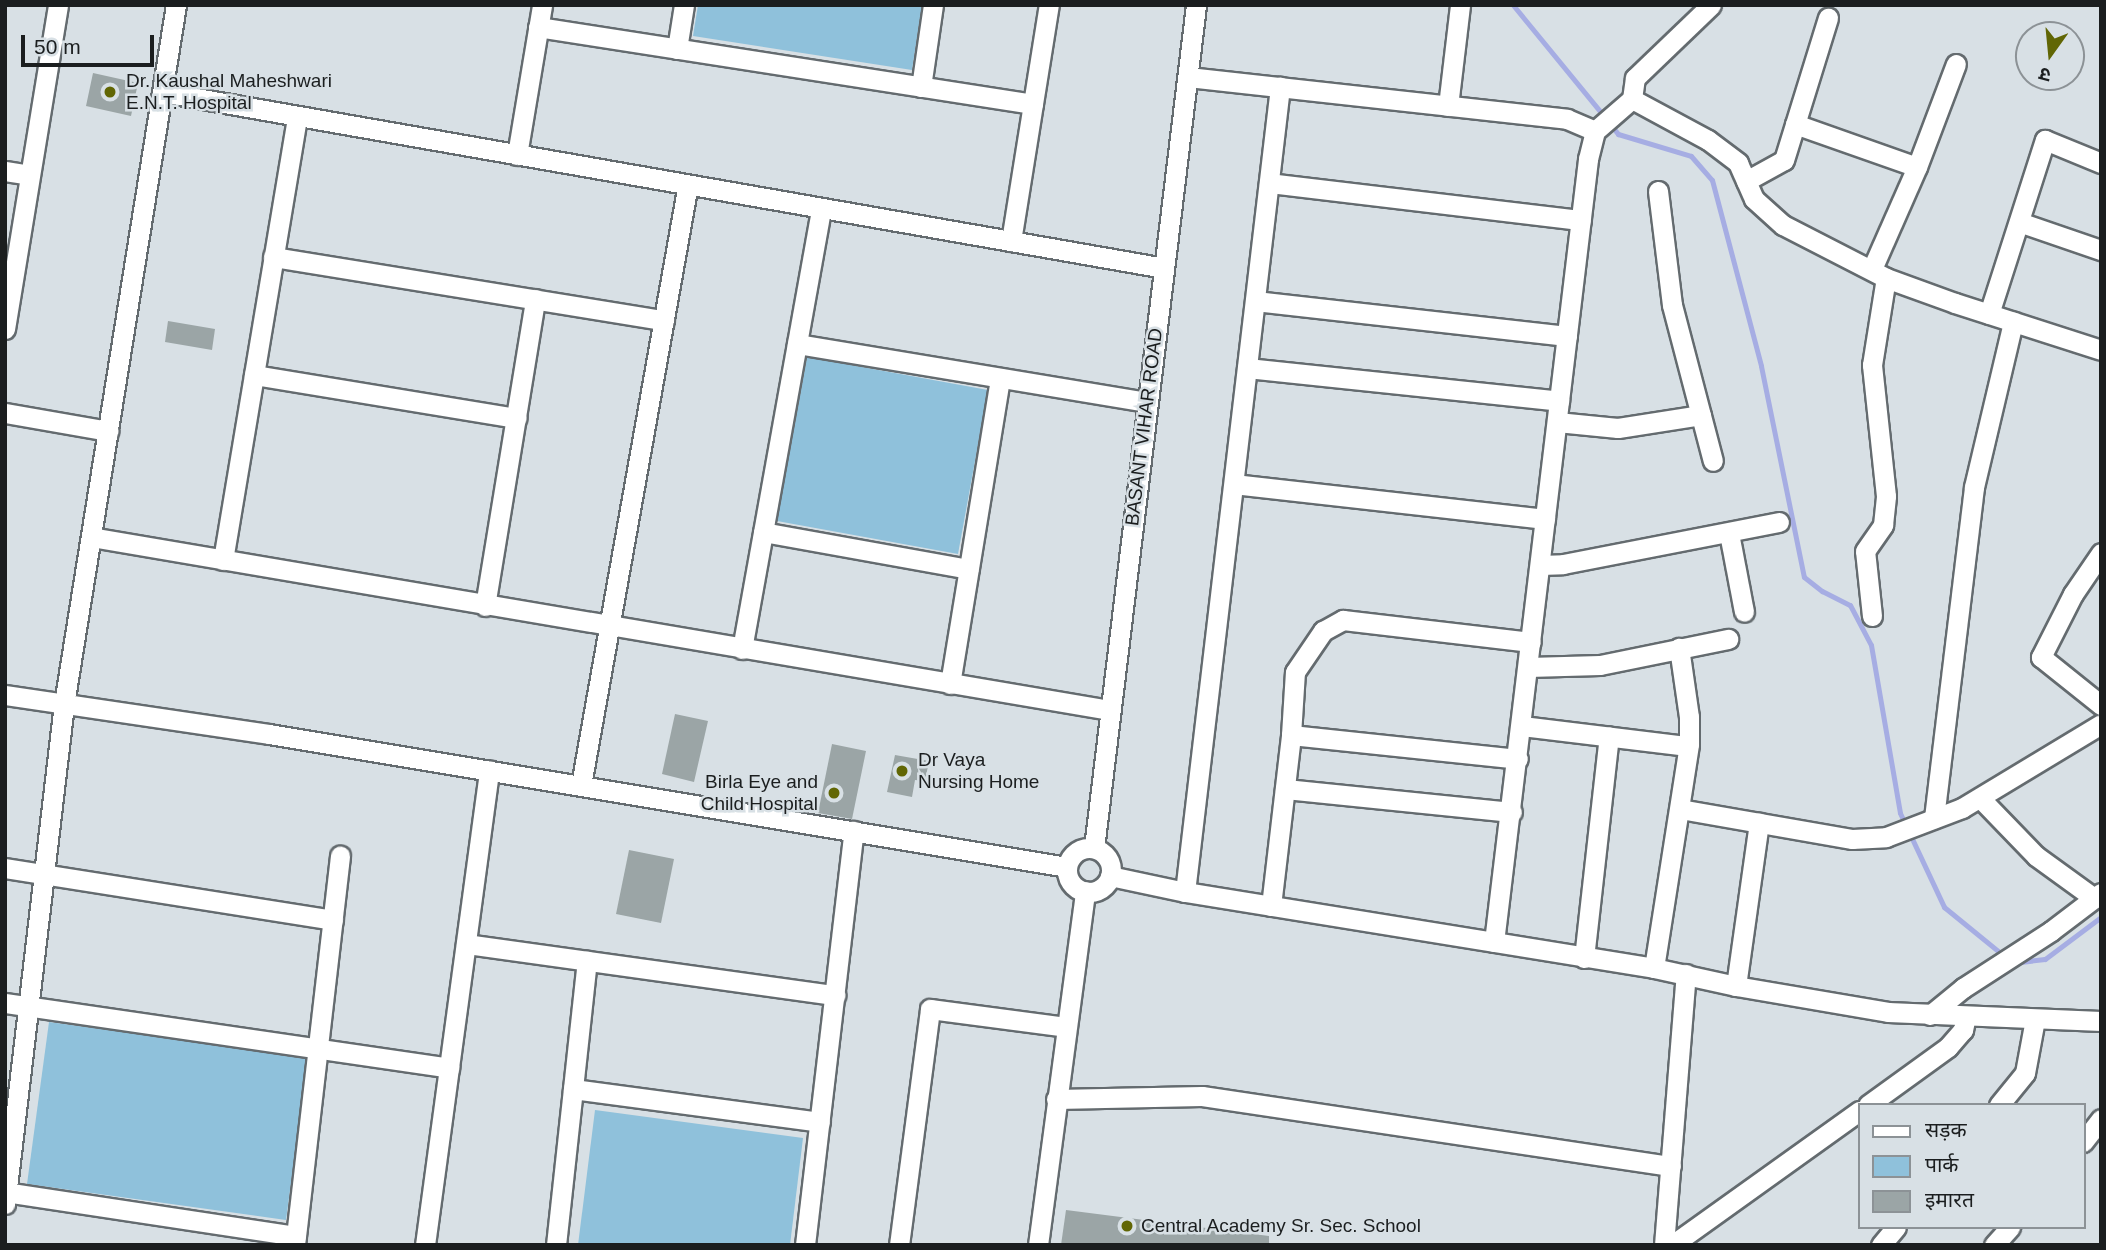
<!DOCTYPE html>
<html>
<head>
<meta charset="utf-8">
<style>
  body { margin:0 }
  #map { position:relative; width:2106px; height:1250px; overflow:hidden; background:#d8e0e5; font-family:Helvetica,"Noto Sans Devanagari",sans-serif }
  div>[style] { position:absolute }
  .green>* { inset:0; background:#8fc1db }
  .stream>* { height:5px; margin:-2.5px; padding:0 2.5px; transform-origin:2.5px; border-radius:2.5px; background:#a6ade3 }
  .building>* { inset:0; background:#9ba5a6 }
  .roads { filter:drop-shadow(2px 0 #646b6f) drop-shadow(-2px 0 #646b6f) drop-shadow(0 2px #646b6f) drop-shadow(0 -2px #646b6f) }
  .minor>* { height:19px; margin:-9.5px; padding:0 9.5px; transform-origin:9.5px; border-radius:9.5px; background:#fff }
  .minor>.ring { margin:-9.5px; padding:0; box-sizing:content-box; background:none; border:19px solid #fff; border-radius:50% }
  .dots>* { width:19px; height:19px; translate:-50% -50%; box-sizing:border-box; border:4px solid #d8e0e5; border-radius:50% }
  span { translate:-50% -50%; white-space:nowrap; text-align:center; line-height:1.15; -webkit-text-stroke:5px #d8e0e5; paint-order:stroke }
  .poi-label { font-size:19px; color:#1b1e1f }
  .left { translate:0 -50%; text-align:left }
  .right { translate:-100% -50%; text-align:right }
  .street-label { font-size:19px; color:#1b1e1f }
  .frame { position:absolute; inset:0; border:7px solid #1b1e1f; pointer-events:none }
  .legend { position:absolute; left:1858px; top:1103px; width:228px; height:126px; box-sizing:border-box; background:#d8e0e5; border:2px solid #8c9296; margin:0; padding:9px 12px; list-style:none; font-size:21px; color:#1b1e1f }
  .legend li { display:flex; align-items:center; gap:14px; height:35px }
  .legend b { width:35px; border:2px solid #8c9296 }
  .north { position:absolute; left:2015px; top:21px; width:70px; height:70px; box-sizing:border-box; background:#d8e0e5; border:2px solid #8c9296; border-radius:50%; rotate:195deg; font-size:19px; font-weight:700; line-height:28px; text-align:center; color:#1b1e1f }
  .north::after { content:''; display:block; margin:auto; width:24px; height:32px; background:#616604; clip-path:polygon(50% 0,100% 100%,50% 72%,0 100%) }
  .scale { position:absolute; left:21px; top:35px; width:133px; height:32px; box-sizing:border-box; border:4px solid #1b1e1f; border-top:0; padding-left:9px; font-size:21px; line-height:24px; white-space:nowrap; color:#1b1e1f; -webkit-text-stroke:5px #d8e0e5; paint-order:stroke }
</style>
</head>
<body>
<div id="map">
  <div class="green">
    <div style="clip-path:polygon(698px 5px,922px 5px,912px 70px,693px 36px)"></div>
    <div style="clip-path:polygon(807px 357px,988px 390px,958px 554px,777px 521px)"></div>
    <div style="clip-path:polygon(49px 1022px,308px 1057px,286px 1220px,27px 1184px)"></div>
    <div style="clip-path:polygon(595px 1110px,803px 1138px,790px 1245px,578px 1245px)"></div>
  </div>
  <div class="stream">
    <div style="left:1513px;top:5px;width:144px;rotate:50.7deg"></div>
    <div style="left:1610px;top:124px;width:13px;rotate:51deg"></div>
    <div style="left:1618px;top:134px;width:76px;rotate:16.8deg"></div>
    <div style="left:1691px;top:156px;width:32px;rotate:49deg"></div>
    <div style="left:1712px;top:180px;width:192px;rotate:75.2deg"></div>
    <div style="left:1761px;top:366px;width:215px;rotate:78.5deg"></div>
    <div style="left:1804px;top:577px;width:23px;rotate:38deg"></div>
    <div style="left:1822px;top:591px;width:31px;rotate:27deg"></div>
    <div style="left:1850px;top:605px;width:45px;rotate:62.3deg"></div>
    <div style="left:1871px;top:645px;width:170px;rotate:80.2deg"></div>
    <div style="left:1900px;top:813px;width:104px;rotate:64.9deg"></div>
    <div style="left:1944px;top:907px;width:77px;rotate:39.2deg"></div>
    <div style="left:2012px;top:963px;width:33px;rotate:-7deg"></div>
    <div style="left:2045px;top:959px;width:70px;rotate:-36.9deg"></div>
  </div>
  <div class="building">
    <div style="clip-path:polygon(93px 73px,138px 83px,131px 116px,86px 106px)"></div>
    <div style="clip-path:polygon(168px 321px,215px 329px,212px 350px,165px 342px)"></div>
    <div style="clip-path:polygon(675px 714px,708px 721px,694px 782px,662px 774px)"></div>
    <div style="clip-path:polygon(832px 744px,866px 751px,852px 819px,818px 813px)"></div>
    <div style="clip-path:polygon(895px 755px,929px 761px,925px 781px,915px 780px,912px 797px,887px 792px)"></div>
    <div style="clip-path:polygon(629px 850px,674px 859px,661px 923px,616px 914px)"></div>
    <div style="clip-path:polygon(1066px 1210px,1269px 1236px,1269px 1245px,1061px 1245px)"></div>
  </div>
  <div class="roads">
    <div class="minor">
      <div style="left:538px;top:27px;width:501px;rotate:8.84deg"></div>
      <div style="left:677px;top:49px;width:45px;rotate:-81deg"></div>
      <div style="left:1188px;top:77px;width:381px;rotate:6.3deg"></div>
      <div style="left:1567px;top:119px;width:30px;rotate:23deg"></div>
      <div style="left:921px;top:87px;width:83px;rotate:-81.7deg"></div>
      <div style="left:162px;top:92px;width:1017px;rotate:9.96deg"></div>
      <div style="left:1632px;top:99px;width:21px;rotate:-82deg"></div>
      <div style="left:1635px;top:78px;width:105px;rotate:-43.8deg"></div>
      <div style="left:1448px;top:106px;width:102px;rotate:-83.2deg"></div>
      <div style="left:1795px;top:124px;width:129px;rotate:19.4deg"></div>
      <div style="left:1917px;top:167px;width:110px;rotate:-69.3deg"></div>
      <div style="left:517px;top:155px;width:152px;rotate:-80.5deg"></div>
      <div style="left:5px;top:171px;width:25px;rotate:9deg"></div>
      <div style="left:1746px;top:181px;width:43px;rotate:-28.9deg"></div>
      <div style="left:1784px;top:160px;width:149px;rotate:-72.8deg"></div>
      <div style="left:1269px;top:183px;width:314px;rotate:6.8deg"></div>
      <div style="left:1658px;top:191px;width:115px;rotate:83deg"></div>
      <div style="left:1672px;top:305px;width:161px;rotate:75.3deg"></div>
      <div style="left:2019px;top:222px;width:87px;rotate:18.9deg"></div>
      <div style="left:1011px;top:241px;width:239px;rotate:-80.9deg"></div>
      <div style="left:273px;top:257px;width:396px;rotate:9.2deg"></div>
      <div style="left:1872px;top:269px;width:111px;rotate:-66.2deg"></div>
      <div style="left:1255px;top:301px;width:314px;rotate:6.4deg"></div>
      <div style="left:1989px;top:314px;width:183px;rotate:-72.2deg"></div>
      <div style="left:2045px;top:140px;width:61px;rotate:22.3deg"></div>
      <div style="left:5px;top:329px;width:328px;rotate:-80.7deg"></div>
      <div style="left:797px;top:344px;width:355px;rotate:9.4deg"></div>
      <div style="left:1247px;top:368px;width:314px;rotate:6deg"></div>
      <div style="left:254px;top:375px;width:266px;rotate:9.3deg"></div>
      <div style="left:5px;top:413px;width:105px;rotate:9.9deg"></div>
      <div style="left:1557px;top:422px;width:61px;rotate:5.6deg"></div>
      <div style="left:1618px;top:428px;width:84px;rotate:-8.9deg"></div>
      <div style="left:1234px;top:484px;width:313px;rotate:6.4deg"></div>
      <div style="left:763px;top:532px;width:209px;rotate:10.2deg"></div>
      <div style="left:1729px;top:533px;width:80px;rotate:79.2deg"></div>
      <div style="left:91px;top:537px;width:1033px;rotate:9.64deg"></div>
      <div style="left:2101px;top:553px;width:50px;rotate:124.3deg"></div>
      <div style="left:2073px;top:594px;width:71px;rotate:116.9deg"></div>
      <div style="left:2041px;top:657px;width:77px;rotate:38.7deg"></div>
      <div style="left:223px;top:560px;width:450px;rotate:-80.5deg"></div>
      <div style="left:1540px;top:565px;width:23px;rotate:-2deg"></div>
      <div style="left:1563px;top:564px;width:220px;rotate:-11deg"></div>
      <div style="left:485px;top:606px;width:311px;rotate:-80.7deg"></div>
      <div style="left:1872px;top:616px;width:65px;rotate:-96.1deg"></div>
      <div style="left:1865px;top:551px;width:32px;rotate:-55deg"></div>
      <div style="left:1883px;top:525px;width:29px;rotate:-84deg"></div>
      <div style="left:1886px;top:496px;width:132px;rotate:-96.1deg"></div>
      <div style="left:1872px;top:365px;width:88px;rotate:-80.9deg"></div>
      <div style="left:742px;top:649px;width:448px;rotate:-79.8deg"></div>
      <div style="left:1528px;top:667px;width:72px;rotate:-1.6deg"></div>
      <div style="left:1600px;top:665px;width:131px;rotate:-11.5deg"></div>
      <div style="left:950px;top:684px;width:310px;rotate:-80.7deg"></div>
      <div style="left:5px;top:695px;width:267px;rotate:8.4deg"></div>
      <div style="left:269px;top:734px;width:809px;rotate:9.46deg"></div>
      <div style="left:1522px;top:726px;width:167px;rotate:6.9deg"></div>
      <div style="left:1291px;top:735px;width:228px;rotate:6deg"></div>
      <div style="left:581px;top:785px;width:610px;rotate:-79.91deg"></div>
      <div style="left:1285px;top:789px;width:228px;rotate:5.8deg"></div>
      <div style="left:1980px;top:798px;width:81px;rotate:46deg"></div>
      <div style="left:2036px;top:856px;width:72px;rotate:35.9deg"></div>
      <div style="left:1680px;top:809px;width:175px;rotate:9.9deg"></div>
      <div style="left:1852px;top:839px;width:34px;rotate:-3deg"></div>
      <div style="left:1886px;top:837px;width:81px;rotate:-20.9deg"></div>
      <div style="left:1962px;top:808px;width:162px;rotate:-31.1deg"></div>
      <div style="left:1934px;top:818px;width:333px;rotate:-83.1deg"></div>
      <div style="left:1974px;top:487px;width:170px;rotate:-76.7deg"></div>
      <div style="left:1094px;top:848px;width:849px;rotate:-83.1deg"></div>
      <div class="ring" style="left:1067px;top:848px;width:25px;height:25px"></div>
      <div style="left:5px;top:868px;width:332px;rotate:9deg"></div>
      <div style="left:1110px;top:876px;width:77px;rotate:12deg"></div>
      <div style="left:1185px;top:892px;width:475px;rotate:9.2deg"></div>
      <div style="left:1654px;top:968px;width:84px;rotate:12.4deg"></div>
      <div style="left:1736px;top:986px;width:154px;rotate:9.7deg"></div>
      <div style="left:1888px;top:1012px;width:213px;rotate:2.4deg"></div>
      <div style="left:1185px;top:892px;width:811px;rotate:-83.27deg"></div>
      <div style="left:1271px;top:906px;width:172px;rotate:-83.3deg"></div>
      <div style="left:1291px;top:735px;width:63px;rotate:-86.4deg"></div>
      <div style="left:1295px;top:672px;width:50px;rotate:-55.7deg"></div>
      <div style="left:1323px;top:631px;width:23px;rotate:-29deg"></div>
      <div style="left:1343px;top:620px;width:189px;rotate:6.7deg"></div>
      <div style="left:1494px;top:942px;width:789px;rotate:-83.15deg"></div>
      <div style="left:1588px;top:159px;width:29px;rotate:-76deg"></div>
      <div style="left:1595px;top:131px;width:49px;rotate:-40.9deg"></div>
      <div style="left:1632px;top:99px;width:86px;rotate:28.3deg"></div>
      <div style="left:1708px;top:140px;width:38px;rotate:37deg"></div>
      <div style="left:1738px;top:163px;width:39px;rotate:66deg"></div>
      <div style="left:1754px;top:199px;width:39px;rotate:42deg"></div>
      <div style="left:1783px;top:225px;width:116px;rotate:27.2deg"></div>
      <div style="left:1886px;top:278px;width:73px;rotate:19.9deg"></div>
      <div style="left:1955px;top:303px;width:153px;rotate:17.8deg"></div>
      <div style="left:466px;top:944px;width:373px;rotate:7.9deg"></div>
      <div style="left:1584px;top:958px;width:223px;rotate:-83.6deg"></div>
      <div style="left:1654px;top:968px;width:227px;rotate:-81.1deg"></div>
      <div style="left:1689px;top:744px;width:27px;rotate:-90deg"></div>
      <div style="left:1689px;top:717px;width:70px;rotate:-98.2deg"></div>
      <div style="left:1736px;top:986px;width:165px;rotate:-82deg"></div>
      <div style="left:5px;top:1003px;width:449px;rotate:8.3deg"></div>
      <div style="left:1930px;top:1015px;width:43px;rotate:-39.3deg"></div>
      <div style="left:1963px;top:988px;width:105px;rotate:-32.9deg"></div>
      <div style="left:2051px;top:931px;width:63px;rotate:-37.2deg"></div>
      <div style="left:573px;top:1089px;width:249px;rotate:7.6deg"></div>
      <div style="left:1056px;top:1099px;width:146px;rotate:-1.2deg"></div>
      <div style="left:1202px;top:1096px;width:474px;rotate:8.5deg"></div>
      <div style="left:1868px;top:1105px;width:99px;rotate:-35.9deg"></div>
      <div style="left:1948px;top:1047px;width:23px;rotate:-49deg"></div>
      <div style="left:1963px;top:1030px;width:14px;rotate:-78deg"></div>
      <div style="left:1999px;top:1105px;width:41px;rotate:-50.9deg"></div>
      <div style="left:2025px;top:1073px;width:55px;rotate:-79.5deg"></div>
      <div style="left:2083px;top:1142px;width:29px;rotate:-52deg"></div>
      <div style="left:5px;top:1192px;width:294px;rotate:8.6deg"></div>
      <div style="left:5px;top:1204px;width:503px;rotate:-83.27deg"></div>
      <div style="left:64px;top:704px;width:708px;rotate:-80.9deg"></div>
      <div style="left:295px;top:1245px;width:392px;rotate:-83.4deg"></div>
      <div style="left:425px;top:1245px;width:479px;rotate:-82.3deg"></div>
      <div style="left:556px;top:1245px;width:286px;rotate:-83.8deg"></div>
      <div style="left:805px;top:1245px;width:417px;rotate:-83.3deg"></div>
      <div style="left:899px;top:1245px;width:238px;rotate:-82.5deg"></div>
      <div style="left:930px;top:1009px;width:137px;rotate:7.5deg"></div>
      <div style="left:1038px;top:1245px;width:357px;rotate:-82.4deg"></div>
      <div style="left:1664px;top:1245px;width:272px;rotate:-85.4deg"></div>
      <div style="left:1672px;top:1245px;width:230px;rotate:-35.6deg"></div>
      <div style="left:1881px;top:1245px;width:23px;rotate:-50deg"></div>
      <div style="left:1994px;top:1245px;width:24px;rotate:-48deg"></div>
    </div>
  </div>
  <div class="dots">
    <div style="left:110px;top:92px;background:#616604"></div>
    <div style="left:902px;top:771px;background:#616604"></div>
    <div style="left:834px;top:793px;background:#616604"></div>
    <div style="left:1127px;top:1226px;background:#616604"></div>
  </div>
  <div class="poi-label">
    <span class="left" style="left:126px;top:92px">Dr. Kaushal Maheshwari<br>E.N.T. Hospital</span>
    <span class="left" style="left:918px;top:771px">Dr Vaya<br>Nursing Home</span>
    <span class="right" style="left:818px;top:793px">Birla Eye and<br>Child Hospital</span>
    <span class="left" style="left:1141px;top:1226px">Central Academy Sr. Sec. School</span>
  </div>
  <div class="street-label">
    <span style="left:1144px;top:427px;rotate:-83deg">BASANT VIHAR ROAD</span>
  </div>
  <div class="frame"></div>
  <ul class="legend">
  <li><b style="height:9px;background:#fff"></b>सड़क</li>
  <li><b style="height:19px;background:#8fc1db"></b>पार्क</li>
  <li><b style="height:19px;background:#9ba5a6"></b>इमारत</li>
  </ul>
  <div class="north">उ</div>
  <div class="scale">50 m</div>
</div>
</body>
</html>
